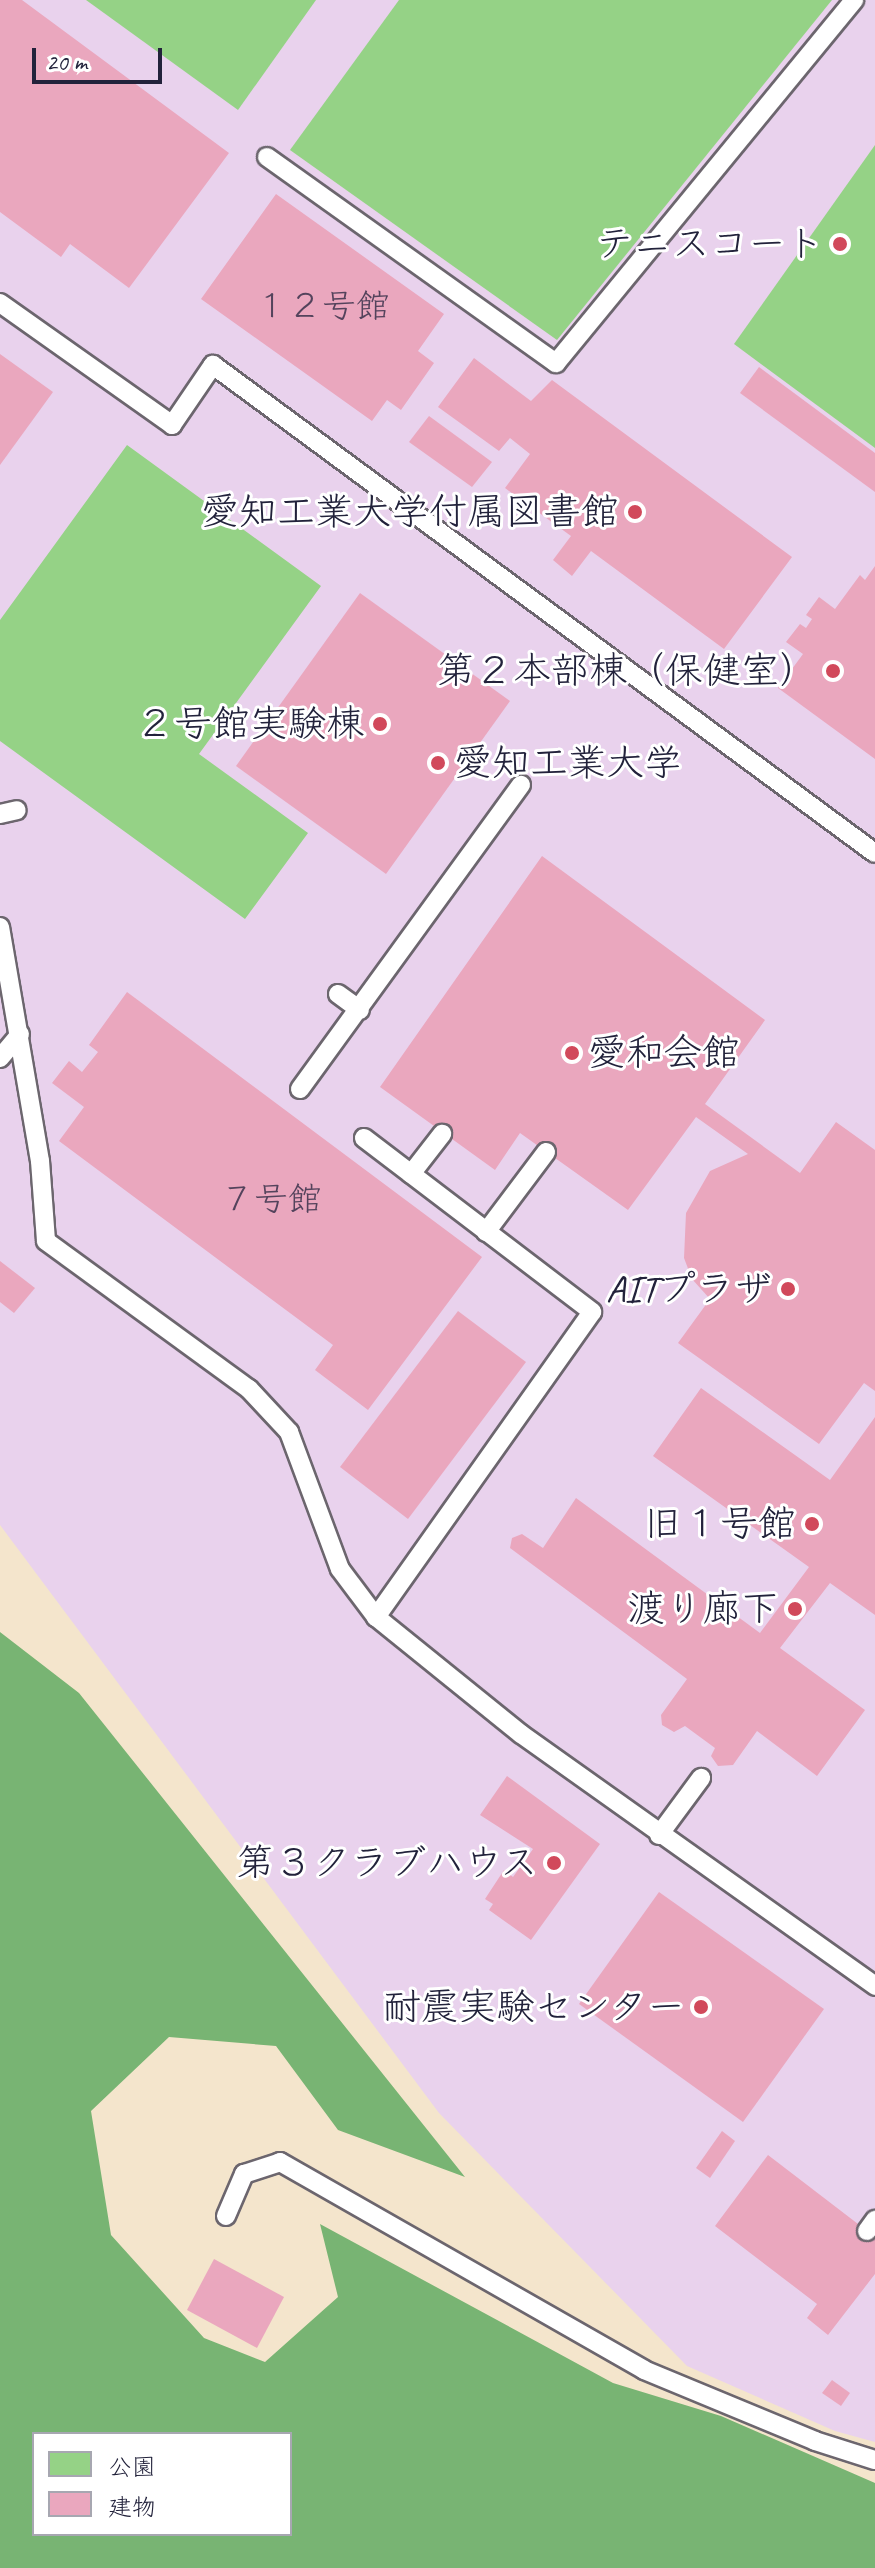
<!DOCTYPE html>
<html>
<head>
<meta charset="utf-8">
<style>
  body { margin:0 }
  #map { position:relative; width:875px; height:2568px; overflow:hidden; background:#f4e5cc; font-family:Caveat,"Klee One",sans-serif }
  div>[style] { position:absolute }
  .built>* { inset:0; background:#e9d2ed }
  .green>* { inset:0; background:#95d286 }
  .forest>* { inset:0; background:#78b473 }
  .building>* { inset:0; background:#eaa7be }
  .roads { filter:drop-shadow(2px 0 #6c666e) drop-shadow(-2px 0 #6c666e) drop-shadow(0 2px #6c666e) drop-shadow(0 -2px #6c666e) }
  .service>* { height:18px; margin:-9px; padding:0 9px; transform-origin:9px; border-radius:9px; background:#fff }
  .dots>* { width:22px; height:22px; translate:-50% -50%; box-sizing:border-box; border:4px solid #fff; border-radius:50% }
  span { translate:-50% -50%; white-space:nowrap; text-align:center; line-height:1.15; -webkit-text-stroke:6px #fff; paint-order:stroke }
  .number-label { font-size:34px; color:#54435c }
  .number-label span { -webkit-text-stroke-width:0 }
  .poi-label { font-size:38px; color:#22223b }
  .right { translate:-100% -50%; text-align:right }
  .left { translate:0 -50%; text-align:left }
  .legend { position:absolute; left:32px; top:2432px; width:260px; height:104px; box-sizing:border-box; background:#fff; border:2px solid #a7a7b1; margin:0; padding:10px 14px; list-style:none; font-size:24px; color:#22223b }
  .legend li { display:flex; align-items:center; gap:16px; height:40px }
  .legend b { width:40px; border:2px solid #a7a7b1 }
  .scale { position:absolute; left:32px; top:48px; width:130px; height:36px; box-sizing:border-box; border:4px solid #22223b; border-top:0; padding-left:10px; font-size:24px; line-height:28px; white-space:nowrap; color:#22223b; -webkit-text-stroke:6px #fff; paint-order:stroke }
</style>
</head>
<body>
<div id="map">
  <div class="built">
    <div style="clip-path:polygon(0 0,875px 0,875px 2442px,835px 2431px,687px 2366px,439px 2113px,0 1525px)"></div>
  </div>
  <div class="green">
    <div style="clip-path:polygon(86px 0,316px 0,238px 110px)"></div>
    <div style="clip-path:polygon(399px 0,832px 0,557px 340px,290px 150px)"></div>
    <div style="clip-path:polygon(875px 145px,875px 448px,734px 344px)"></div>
    <div style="clip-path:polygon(127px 445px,321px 586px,199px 754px,308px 833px,245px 919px,0 741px,0 620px)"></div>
  </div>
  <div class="forest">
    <div style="clip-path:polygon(evenodd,0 1632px,79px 1693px,465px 2177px,338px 2130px,276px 2046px,169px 2037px,91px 2111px,111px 2235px,204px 2338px,265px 2362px,338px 2297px,320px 2224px,613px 2383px,721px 2416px,875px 2483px,875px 2568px,0 2568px,0 1632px,34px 2434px,290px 2434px,290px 2534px,34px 2534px,34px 2434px)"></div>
  </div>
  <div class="building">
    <div style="clip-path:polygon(0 0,22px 0,229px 153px,129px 288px,70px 244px,61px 257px,0 212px)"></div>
    <div style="clip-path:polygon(276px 194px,444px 314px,418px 351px,434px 363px,401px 410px,387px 400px,372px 421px,201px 299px)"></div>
    <div style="clip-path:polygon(0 354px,53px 392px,0 465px)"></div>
    <div style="clip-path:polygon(474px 358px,531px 401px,552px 380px,792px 557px,724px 649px,591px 551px,572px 576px,553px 560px,571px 536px,505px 488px,530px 454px,510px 438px,499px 451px,438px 407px)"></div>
    <div style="clip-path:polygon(759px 367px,875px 453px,875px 492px,740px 393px)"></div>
    <div style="clip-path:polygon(429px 416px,492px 462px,472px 487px,409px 442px)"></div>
    <div style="clip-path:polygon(875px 566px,875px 759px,778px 688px,803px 654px,786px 642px,800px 624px,806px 628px,812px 619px,806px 615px,819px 597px,835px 609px,860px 575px,865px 580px)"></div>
    <div style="clip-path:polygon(360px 593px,510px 701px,386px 874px,236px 766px)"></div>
    <div style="clip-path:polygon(542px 856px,765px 1020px,705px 1104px,800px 1173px,836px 1122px,875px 1150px,875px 1391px,864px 1383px,819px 1444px,678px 1343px,710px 1299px,692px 1279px,684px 1258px,686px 1213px,710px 1171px,748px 1154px,696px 1117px,628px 1210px,520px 1133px,495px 1170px,380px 1087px)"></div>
    <div style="clip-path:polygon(127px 992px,482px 1257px,368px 1410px,315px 1370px,333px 1345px,59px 1141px,84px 1107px,52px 1083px,69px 1061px,82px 1072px,98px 1052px,89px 1045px)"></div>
    <div style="clip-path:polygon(0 1261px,35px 1288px,14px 1313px,0 1302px)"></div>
    <div style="clip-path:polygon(458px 1311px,526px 1362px,408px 1519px,340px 1467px)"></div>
    <div style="clip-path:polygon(701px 1388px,830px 1480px,875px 1417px,875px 1615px,830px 1583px,780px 1648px,865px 1710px,817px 1776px,757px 1731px,733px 1765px,718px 1766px,711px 1756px,715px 1748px,685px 1726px,674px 1732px,662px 1725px,661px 1715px,687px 1679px,510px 1548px,512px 1538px,522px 1534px,543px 1548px,576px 1498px,760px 1633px,809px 1567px,653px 1456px)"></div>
    <div style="clip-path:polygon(507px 1776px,600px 1844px,531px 1940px,489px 1910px,493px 1904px,485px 1899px,504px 1870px,513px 1877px,533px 1849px,480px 1815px)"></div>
    <div style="clip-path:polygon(659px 1892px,824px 2009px,743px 2122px,579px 2004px)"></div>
    <div style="clip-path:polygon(722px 2131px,735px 2141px,710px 2178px,696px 2168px)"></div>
    <div style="clip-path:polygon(768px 2155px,875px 2237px,875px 2274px,828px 2335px,807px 2318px,817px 2304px,715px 2226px)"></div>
    <div style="clip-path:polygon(214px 2259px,284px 2297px,257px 2348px,187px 2310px)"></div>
    <div style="clip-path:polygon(832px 2380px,850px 2393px,841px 2406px,822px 2393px)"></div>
  </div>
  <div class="roads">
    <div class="service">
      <div style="left:267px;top:157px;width:355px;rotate:35.5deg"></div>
      <div style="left:556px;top:363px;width:470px;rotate:-50.6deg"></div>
      <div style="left:0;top:303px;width:211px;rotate:35.3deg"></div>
      <div style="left:172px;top:425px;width:73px;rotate:-55.7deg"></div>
      <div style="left:213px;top:365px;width:822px;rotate:36.4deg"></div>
      <div style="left:0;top:814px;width:17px;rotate:-13deg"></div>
      <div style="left:0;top:927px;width:237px;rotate:80.3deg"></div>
      <div style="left:40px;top:1161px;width:80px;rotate:85.7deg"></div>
      <div style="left:46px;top:1241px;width:251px;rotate:36.1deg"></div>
      <div style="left:249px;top:1389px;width:59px;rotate:47.1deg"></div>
      <div style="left:289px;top:1432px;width:146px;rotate:69.6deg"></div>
      <div style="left:340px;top:1569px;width:60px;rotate:53.1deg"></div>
      <div style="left:376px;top:1617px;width:186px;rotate:38.9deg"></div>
      <div style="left:521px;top:1734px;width:435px;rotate:35.4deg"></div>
      <div style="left:338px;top:994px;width:27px;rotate:36deg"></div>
      <div style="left:0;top:1058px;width:31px;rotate:-50deg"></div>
      <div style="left:300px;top:1089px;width:376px;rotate:-54deg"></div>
      <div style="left:364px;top:1138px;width:287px;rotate:37.3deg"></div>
      <div style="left:592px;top:1312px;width:374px;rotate:125.3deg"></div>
      <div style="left:411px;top:1174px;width:51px;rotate:-52.2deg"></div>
      <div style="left:486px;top:1232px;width:100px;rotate:-53.1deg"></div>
      <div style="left:659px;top:1835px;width:71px;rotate:-53.6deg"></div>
      <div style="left:226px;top:2216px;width:46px;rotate:-66.8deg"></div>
      <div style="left:244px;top:2174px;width:38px;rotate:-18deg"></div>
      <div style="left:280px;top:2162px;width:419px;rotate:29.7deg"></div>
      <div style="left:644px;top:2370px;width:185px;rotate:22.5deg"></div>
      <div style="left:815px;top:2441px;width:63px;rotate:17.6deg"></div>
      <div style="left:867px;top:2231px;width:14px;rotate:-54deg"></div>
    </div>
  </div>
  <div class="dots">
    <div style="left:840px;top:244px;background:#d1495b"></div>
    <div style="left:635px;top:512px;background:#d1495b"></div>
    <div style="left:833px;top:671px;background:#d1495b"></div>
    <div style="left:380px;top:724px;background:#d1495b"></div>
    <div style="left:438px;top:763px;background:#d1495b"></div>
    <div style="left:572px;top:1053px;background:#d1495b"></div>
    <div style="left:788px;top:1289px;background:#d1495b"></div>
    <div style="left:812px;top:1524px;background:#d1495b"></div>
    <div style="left:795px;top:1609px;background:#d1495b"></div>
    <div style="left:554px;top:1863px;background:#d1495b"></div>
    <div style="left:701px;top:2007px;background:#d1495b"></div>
  </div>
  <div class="number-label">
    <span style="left:322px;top:306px">１２号館</span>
    <span style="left:271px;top:1199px">７号館</span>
  </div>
  <div class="poi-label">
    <span class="right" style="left:824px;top:244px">テニスコート</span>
    <span class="right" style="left:619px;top:512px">愛知工業大学付属図書館</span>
    <span class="right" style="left:817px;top:671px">第２本部棟（保健室）</span>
    <span class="right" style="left:364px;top:724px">２号館実験棟</span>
    <span class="left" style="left:454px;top:763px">愛知工業大学</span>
    <span class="left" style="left:588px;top:1053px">愛和会館</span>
    <span class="right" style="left:772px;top:1289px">AITプラザ</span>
    <span class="right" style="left:796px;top:1524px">旧１号館</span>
    <span class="right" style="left:779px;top:1609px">渡り廊下</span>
    <span class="right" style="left:538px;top:1863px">第３クラブハウス</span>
    <span class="right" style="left:685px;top:2007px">耐震実験センター</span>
  </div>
  <ul class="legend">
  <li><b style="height:22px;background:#95d286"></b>公園</li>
  <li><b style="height:22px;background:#eaa7be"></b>建物</li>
  </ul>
  <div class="scale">20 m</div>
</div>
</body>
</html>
